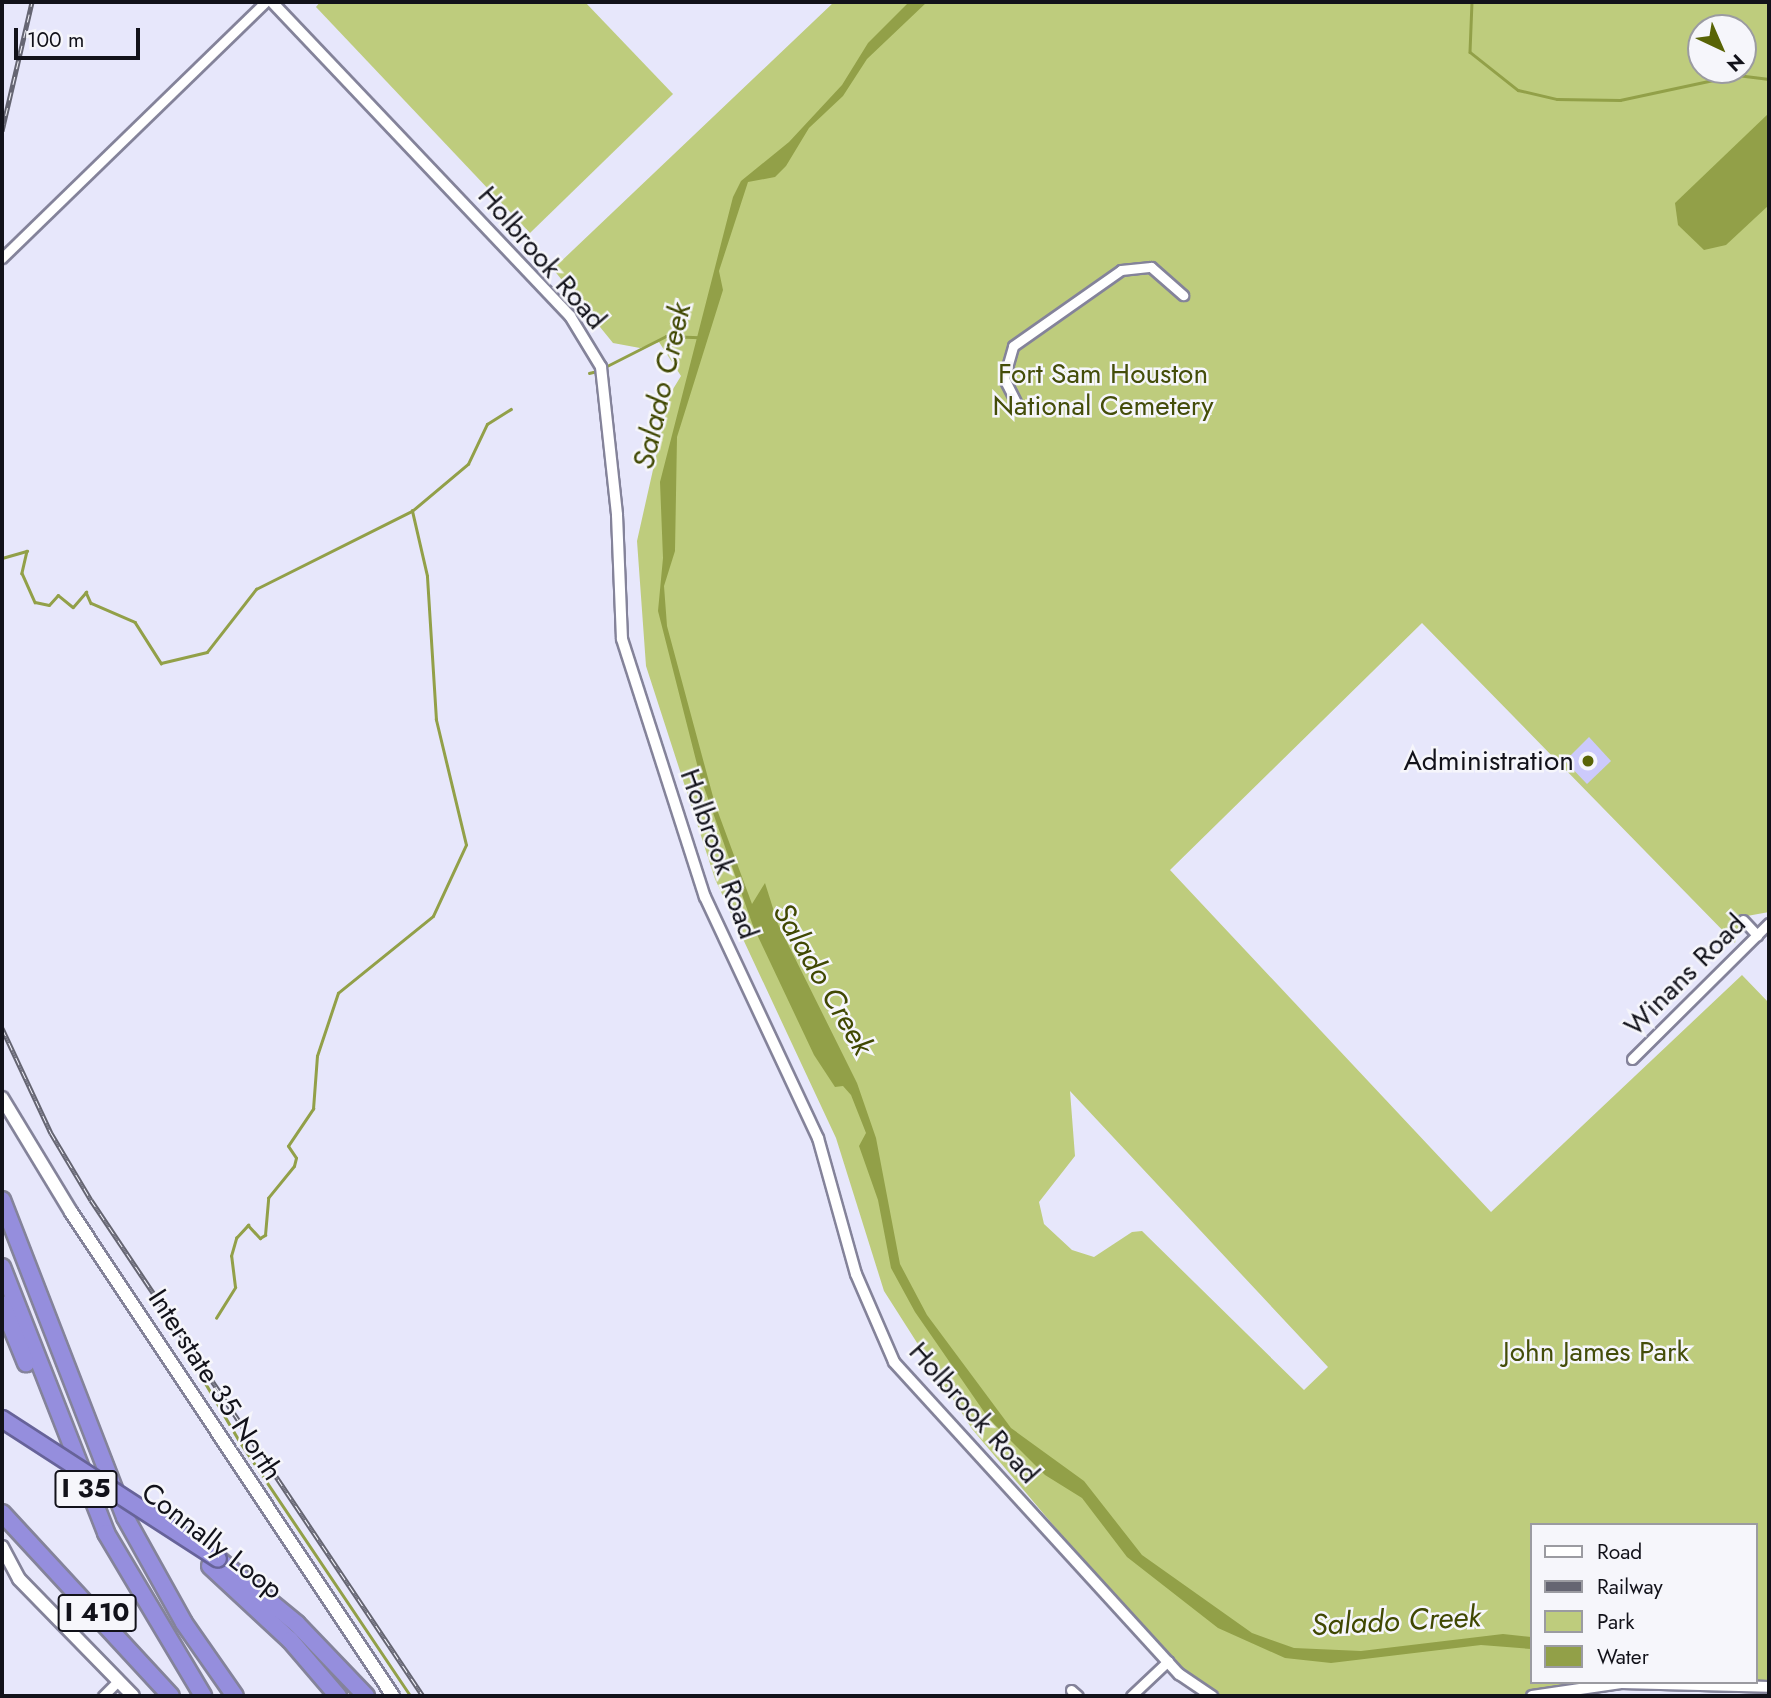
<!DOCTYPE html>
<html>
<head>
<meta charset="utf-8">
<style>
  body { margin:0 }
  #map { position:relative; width:1771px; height:1698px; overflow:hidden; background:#e7e7fb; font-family:Jost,sans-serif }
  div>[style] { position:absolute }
  .green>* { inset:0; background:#becc7d }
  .water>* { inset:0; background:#92a048 }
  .stream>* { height:2.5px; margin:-1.25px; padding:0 1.25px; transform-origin:1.25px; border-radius:1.25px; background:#92a048 }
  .building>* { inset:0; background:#cccafc }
  .roads { filter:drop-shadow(2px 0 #84839a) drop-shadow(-2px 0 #84839a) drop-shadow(0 2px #84839a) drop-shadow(0 -2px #84839a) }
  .minor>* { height:9px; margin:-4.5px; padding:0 4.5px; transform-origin:4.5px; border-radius:4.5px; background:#fff }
  .tertiary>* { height:10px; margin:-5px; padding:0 5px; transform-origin:5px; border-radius:5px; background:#fff }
  .secondary>* { height:12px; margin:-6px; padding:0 6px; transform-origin:6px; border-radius:6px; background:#fff }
  .motorway>* { height:16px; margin:-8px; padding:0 8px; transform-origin:8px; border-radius:8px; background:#958edd }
  .rail>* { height:5px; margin-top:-2.5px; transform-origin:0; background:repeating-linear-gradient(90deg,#f6f6fb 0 8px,#656572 0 16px); box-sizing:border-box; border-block:2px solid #656572 }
  .bridges { filter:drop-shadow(2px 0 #676399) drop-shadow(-2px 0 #676399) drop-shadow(0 2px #676399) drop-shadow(0 -2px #676399) }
  .motorway-bridge>* { height:16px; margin:-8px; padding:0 8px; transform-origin:8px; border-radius:8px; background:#958edd }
  .dots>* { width:19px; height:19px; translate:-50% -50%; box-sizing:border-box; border:4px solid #f6f6fb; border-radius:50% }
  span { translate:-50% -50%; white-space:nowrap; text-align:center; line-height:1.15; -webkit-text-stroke:5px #f6f6fb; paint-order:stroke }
  .shield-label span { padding:2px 5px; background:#f6f6fb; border:2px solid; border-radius:5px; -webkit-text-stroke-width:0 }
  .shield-label { font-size:26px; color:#12121a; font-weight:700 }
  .street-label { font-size:28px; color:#12121a }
  .park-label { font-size:28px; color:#444d09 }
  .poi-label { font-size:28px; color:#12121a }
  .right { translate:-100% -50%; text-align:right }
  .water-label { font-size:30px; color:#404802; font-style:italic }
  .frame { position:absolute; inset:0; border:4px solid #12121a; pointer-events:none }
  .legend { position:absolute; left:1530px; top:1523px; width:228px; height:161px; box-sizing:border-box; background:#f6f6fb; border:2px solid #9b9ba1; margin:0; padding:9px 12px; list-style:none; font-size:21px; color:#12121a }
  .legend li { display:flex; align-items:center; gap:14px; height:35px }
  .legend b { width:35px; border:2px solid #9b9ba1 }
  .north { position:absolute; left:1687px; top:14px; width:70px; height:70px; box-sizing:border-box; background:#f6f6fb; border:2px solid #9b9ba1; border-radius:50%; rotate:136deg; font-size:19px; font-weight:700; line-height:28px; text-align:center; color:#12121a }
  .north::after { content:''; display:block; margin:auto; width:24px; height:32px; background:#596406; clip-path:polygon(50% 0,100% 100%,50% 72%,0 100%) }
  .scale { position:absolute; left:14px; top:28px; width:126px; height:32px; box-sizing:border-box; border:4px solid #12121a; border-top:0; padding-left:9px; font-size:21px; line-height:24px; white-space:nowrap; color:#12121a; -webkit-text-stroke:5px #f6f6fb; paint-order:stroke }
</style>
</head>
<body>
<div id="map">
  <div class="green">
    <div style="clip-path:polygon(320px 2px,585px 2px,673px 94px,530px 233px,316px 7px)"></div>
    <div style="clip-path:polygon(evenodd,834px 2px,1769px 2px,1769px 912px,1747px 916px,1739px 925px,1735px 943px,1422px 623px,1170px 870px,1491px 1212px,1742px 975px,1769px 1003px,1769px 1685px,1755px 1682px,1755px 1525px,1531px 1525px,1531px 1682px,1590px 1682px,1532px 1696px,1212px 1696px,1168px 1661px,972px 1429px,884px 1291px,836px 1138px,715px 879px,646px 666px,637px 541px,670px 394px,681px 376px,659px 342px,640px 348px,613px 343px,553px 269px,834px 2px,1701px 28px,1743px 28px,1743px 70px,1701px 70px,1701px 28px,834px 2px,1070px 1091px,1328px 1367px,1304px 1390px,1142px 1231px,1132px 1232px,1094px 1257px,1072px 1250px,1044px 1224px,1039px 1202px,1075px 1156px,1070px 1091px)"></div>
  </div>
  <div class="water">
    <div style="clip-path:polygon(909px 2px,927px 2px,867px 59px,843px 96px,809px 128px,786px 166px,775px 177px,748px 182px,719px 271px,723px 290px,677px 437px,675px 551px,664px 586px,667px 626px,715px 804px,752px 904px,765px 883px,778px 924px,857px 1083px,876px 1138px,900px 1264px,927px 1315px,1011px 1428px,1084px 1481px,1142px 1555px,1252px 1633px,1294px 1648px,1361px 1651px,1503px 1634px,1531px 1637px,1531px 1649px,1481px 1645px,1331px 1663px,1285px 1658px,1218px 1628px,1127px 1557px,1082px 1498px,1045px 1475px,989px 1419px,915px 1312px,891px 1268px,878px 1200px,859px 1146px,866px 1133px,851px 1095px,843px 1086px,835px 1087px,814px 1055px,753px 926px,700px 776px,658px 611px,663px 558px,660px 482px,733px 197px,741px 181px,789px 142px,842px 85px,868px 43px)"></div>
    <div style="clip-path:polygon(1769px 113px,1769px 205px,1726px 245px,1704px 250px,1678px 225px,1675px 203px)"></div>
  </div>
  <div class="stream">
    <div style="left:1472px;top:2px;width:50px;rotate:92.3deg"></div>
    <div style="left:1470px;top:52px;width:61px;rotate:38.4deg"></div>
    <div style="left:1518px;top:90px;width:40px;rotate:13deg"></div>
    <div style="left:1557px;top:99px;width:63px;rotate:0.9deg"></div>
    <div style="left:1620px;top:100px;width:120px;rotate:-12.1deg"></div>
    <div style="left:1737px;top:75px;width:32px;rotate:7deg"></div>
    <div style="left:605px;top:367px;width:68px;rotate:-26.9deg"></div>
    <div style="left:666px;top:336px;width:33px;rotate:2deg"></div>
    <div style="left:589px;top:373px;width:8px;rotate:-14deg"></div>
    <div style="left:2px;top:558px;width:26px;rotate:-16deg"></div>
    <div style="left:27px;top:551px;width:23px;rotate:103deg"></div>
    <div style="left:22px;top:573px;width:32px;rotate:66deg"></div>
    <div style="left:35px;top:602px;width:14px;rotate:12deg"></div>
    <div style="left:49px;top:605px;width:13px;rotate:-48deg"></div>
    <div style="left:58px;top:595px;width:19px;rotate:39deg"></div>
    <div style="left:73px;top:607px;width:20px;rotate:-49deg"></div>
    <div style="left:86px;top:592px;width:12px;rotate:66deg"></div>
    <div style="left:91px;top:603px;width:48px;rotate:23.4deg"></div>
    <div style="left:135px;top:622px;width:49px;rotate:57.6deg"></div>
    <div style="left:161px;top:663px;width:47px;rotate:-13.4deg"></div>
    <div style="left:207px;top:652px;width:80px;rotate:-52.1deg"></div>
    <div style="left:256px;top:589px;width:174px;rotate:-26.6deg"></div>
    <div style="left:216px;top:1318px;width:36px;rotate:-58deg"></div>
    <div style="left:235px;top:1287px;width:31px;rotate:-97deg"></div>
    <div style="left:231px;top:1256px;width:19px;rotate:-74deg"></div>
    <div style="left:236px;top:1238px;width:18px;rotate:-47deg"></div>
    <div style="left:248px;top:1225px;width:18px;rotate:47deg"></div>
    <div style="left:260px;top:1238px;width:6px;rotate:-31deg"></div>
    <div style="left:265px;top:1235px;width:37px;rotate:-85deg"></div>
    <div style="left:268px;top:1198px;width:41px;rotate:-50.9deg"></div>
    <div style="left:294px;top:1166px;width:8px;rotate:-76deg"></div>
    <div style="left:296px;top:1158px;width:14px;rotate:-124deg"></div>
    <div style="left:288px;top:1146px;width:45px;rotate:-56deg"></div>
    <div style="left:313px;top:1109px;width:53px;rotate:-85.7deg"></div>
    <div style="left:317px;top:1056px;width:66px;rotate:-71.6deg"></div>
    <div style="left:338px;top:993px;width:122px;rotate:-39deg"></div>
    <div style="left:433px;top:916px;width:78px;rotate:-65.1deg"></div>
    <div style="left:466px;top:845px;width:129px;rotate:-103.5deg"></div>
    <div style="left:436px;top:720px;width:144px;rotate:-93.6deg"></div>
    <div style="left:427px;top:576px;width:67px;rotate:-103deg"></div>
    <div style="left:412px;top:511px;width:73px;rotate:-40deg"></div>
    <div style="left:468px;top:464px;width:44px;rotate:-64.6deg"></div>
    <div style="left:487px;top:424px;width:28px;rotate:-32deg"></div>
    <div style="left:186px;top:1350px;width:107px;rotate:59.6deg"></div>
    <div style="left:240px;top:1442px;width:306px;rotate:56.1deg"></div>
  </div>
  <div class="building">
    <div style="clip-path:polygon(1589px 737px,1611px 761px,1587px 784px,1565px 761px)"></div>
  </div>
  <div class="roads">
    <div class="minor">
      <div style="left:2px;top:258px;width:367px;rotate:-44.2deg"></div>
      <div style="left:1018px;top:406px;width:31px;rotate:-117deg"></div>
      <div style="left:1004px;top:378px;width:33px;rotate:-74deg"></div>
      <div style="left:1013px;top:346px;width:132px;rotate:-35.1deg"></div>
      <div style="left:1121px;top:270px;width:30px;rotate:-6deg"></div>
      <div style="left:1151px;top:267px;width:43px;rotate:41.2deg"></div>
      <div style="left:1743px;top:920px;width:21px;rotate:47deg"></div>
      <div style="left:1632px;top:1059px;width:193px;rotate:-44.8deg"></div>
      <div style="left:1071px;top:1690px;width:9px;rotate:41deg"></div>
      <div style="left:103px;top:1696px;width:21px;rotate:-45deg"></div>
      <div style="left:1131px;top:1696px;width:51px;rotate:-43.4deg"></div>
    </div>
    <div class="tertiary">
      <div style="left:272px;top:2px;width:433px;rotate:46.5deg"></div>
      <div style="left:570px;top:316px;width:60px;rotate:58.7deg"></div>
      <div style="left:601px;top:367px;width:149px;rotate:83.8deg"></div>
      <div style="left:617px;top:515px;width:124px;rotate:87.7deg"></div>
      <div style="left:622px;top:639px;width:271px;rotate:72.2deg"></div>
      <div style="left:705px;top:897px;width:266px;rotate:64.9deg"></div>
      <div style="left:818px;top:1138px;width:141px;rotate:74.4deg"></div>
      <div style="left:856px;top:1274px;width:96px;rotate:66.6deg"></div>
      <div style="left:894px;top:1362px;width:423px;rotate:47.6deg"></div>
      <div style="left:1179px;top:1674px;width:40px;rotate:34deg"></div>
      <div style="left:1532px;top:1696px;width:90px;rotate:-8.3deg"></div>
      <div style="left:1621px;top:1683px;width:148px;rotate:1.5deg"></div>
    </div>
    <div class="secondary">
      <div style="left:2px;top:1098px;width:133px;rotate:58.8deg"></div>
      <div style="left:71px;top:1212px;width:581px;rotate:56.36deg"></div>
      <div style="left:2px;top:1547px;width:36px;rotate:62deg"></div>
      <div style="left:19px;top:1579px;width:163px;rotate:45.7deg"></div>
    </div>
    <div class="motorway">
      <div style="left:2px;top:1200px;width:340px;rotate:68.8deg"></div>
      <div style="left:125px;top:1517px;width:121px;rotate:60.9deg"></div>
      <div style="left:184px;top:1623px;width:89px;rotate:55.1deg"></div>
      <div style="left:2px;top:1267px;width:286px;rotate:68.6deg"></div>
      <div style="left:106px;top:1533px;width:190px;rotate:59.2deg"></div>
      <div style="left:2px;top:1304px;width:64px;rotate:67.9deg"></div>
      <div style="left:2px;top:1513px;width:249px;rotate:47.3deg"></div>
      <div style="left:218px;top:1559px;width:102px;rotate:39.4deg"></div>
      <div style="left:297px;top:1624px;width:100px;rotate:46.2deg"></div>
      <div style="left:210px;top:1566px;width:109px;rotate:42.8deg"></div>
      <div style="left:290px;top:1640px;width:74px;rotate:49.4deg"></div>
    </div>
  </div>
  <div class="rail">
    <div style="left:2px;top:131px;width:132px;rotate:-76.9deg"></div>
    <div style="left:2px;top:1028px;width:116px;rotate:65deg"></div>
    <div style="left:51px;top:1133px;width:78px;rotate:59.2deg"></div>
    <div style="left:91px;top:1200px;width:597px;rotate:56.2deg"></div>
  </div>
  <div class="bridges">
    <div class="motorway-bridge">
      <div style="left:2px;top:1419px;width:257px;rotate:32.9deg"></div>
    </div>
  </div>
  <div class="dots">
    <div style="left:1588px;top:761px;background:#596406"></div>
  </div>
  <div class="shield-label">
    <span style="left:86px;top:1489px">I 35</span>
    <span style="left:97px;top:1613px">I 410</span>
  </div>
  <div class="street-label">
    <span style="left:542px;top:258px;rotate:49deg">Holbrook Road</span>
    <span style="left:719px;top:854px;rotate:70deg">Holbrook Road</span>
    <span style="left:1685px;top:975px;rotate:-45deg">Winans Road</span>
    <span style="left:215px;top:1385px;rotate:57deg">Interstate 35 North</span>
    <span style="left:974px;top:1413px;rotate:48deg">Holbrook Road</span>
    <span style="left:212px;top:1541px;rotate:38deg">Connally Loop</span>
  </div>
  <div class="park-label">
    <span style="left:1103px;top:390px">Fort Sam Houston<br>National Cemetery</span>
    <span style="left:1596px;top:1352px">John James Park</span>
  </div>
  <div class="poi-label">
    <span class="right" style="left:1574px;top:761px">Administration</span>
  </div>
  <div class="water-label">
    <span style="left:662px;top:386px;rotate:-77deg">Salado Creek</span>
    <span style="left:823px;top:979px;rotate:60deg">Salado Creek</span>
    <span style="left:1396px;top:1621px;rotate:-3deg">Salado Creek</span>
  </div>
  <div class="frame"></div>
  <ul class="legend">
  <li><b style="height:9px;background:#fff"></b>Road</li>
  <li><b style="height:9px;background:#656572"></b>Railway</li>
  <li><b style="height:19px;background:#becc7d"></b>Park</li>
  <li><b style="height:19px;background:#92a048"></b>Water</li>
  </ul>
  <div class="north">N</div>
  <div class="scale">100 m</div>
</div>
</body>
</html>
